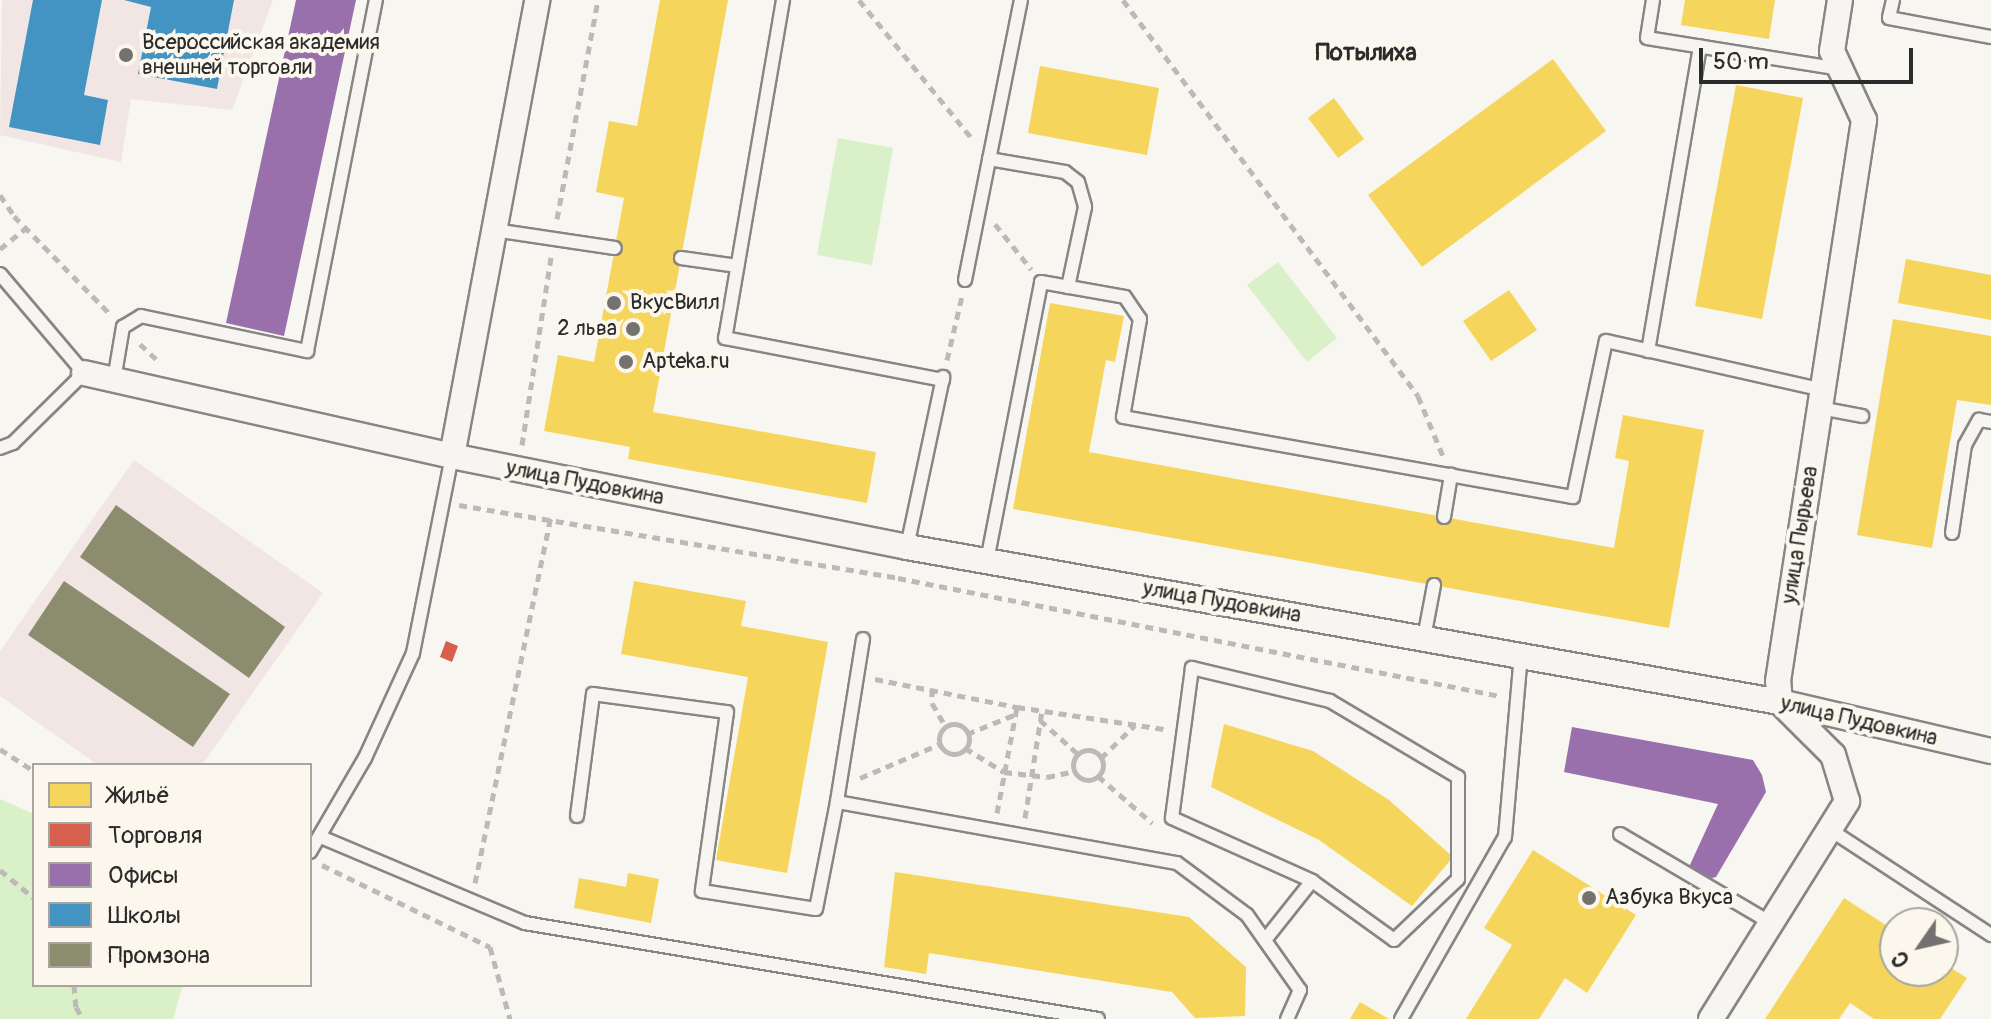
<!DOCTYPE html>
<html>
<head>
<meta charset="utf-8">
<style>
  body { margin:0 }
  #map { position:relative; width:1991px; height:1019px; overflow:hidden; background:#f8f6f0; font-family:Pangolin,sans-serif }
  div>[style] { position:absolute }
  .built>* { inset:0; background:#f1e6e3 }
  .green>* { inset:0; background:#daf0c8 }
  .homes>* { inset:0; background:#f6d55c }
  .shops>* { inset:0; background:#d6604d }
  .offices>* { inset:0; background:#9970ab }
  .schools>* { inset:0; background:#4393c3 }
  .industry>* { inset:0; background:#8c8c6e }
  .path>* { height:5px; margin-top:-2.5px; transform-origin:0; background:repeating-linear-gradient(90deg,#bcbab8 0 8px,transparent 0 14px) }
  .path>.ring { margin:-2.5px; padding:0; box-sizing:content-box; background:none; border:5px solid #bcbab8; border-radius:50% }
  .roads { filter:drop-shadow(2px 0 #878684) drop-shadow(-2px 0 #878684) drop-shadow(0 2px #878684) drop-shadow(0 -2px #878684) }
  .lane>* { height:12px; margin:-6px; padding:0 6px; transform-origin:6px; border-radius:6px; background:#f6f5f1 }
  .street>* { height:24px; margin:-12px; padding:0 12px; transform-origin:12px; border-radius:12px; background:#f6f5f1 }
  .dots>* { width:22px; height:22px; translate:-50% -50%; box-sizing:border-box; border:4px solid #fbf7ec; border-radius:50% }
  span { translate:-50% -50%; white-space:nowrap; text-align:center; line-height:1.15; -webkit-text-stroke:8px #fbf7ec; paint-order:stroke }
  .poi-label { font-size:22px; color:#2b2b2b }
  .left { translate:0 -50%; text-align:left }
  .right { translate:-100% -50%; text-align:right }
  .street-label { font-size:22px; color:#2b2b2b }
  .neighbourhood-label { font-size:24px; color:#2b2b2b; font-weight:700 }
  .legend { position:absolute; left:32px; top:763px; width:280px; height:224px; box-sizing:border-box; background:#fbf7ec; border:2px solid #a8a59f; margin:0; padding:10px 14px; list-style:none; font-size:24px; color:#2b2b2b }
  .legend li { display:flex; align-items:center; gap:16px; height:40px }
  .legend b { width:40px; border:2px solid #a8a59f }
  .north { position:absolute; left:1879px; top:907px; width:80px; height:80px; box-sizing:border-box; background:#fbf7ec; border:2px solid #a8a59f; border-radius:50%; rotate:236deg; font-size:22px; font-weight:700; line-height:32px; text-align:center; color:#2b2b2b }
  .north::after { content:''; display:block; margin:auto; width:28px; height:36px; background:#737270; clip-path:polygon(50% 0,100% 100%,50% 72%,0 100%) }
  .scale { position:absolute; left:1699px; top:48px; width:214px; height:36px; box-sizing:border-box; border:4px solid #2b2b2b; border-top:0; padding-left:10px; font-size:24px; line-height:28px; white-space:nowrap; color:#2b2b2b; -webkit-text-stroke:6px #fbf7ec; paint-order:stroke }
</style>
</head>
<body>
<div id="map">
  <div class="built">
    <div style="clip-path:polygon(2px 0,273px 0,232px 110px,131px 99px,121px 162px,0 135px)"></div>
    <div style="clip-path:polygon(134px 460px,323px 593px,202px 765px,98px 765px,0 696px,0 651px)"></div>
  </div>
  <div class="green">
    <div style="clip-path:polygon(838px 138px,893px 148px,872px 265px,817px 255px)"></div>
    <div style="clip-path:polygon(1278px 262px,1337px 338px,1307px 362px,1247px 285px)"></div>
    <div style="clip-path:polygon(0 799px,34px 814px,34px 985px,183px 985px,173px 1019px,0 1019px)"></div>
  </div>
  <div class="homes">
    <div style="clip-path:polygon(660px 0,728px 0,653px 412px,876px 452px,867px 503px,628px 459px,630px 447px,544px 431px,558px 355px,594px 362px,624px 198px,596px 192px,609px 121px,637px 126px)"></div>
    <div style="clip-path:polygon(1685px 0,1775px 0,1769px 39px,1681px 25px)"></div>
    <div style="clip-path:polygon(1553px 59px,1606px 131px,1422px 267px,1368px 195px)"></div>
    <div style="clip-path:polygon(1040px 66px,1159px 88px,1147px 155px,1028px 133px)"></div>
    <div style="clip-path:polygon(1736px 85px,1803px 98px,1762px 319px,1695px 306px)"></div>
    <div style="clip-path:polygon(1334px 98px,1364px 139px,1338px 158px,1308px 118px)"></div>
    <div style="clip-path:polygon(1906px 259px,1991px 275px,1991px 320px,1898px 303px)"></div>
    <div style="clip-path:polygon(1509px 290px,1537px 330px,1491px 361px,1463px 321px)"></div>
    <div style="clip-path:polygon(1050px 303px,1124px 316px,1115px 362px,1106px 360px,1089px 452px,1614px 548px,1629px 461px,1615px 458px,1623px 415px,1704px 430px,1669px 628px,1013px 509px)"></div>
    <div style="clip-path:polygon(1893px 319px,1991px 336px,1991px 405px,1957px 400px,1932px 548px,1857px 535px)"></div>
    <div style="clip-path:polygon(634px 581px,746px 601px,741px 626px,828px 642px,787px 873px,716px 860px,748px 677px,621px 654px)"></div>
    <div style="clip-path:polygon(1224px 724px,1313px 751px,1389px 800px,1453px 857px,1412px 906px,1319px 840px,1211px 787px)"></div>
    <div style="clip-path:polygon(1533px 850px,1636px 915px,1587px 993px,1565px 978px,1539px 1019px,1466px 1019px,1512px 945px,1484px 928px)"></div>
    <div style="clip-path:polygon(895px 872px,1189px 917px,1246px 967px,1245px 1016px,1195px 1018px,1172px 992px,929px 953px,926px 974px,884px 967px)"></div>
    <div style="clip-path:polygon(628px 873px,659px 879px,651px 923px,574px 908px,579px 878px,626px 887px)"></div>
    <div style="clip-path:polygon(1844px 898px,1895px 931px,1895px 971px,1943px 971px,1943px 963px,1967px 978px,1940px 1019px,1874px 1019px,1850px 1003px,1839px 1019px,1765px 1019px)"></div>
    <div style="clip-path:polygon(1360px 1002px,1389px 1019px,1350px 1019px)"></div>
  </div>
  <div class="shops">
    <div style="clip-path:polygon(446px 641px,458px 646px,452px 662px,440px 657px)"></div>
  </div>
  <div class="offices">
    <div style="clip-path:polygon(296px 0,356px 0,284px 336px,226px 323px)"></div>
    <div style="clip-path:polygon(1572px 727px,1753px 760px,1762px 775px,1766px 792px,1716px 877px,1708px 879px,1689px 867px,1718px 804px,1564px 772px)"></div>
  </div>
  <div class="schools">
    <div style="clip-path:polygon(33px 0,102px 0,84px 95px,108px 100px,100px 145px,9px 127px)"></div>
    <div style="clip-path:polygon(124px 0,234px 0,217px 89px,138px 74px,151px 7px)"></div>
  </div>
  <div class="industry">
    <div style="clip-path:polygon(116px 505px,285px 627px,249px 678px,80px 557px)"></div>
    <div style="clip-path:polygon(64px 581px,230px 694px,193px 747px,28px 635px)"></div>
  </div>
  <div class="path">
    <div style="left:859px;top:0;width:181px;rotate:50.8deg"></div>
    <div style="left:1123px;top:0;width:494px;rotate:53.3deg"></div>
    <div style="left:1418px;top:396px;width:65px;rotate:67.4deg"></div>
    <div style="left:0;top:195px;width:25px;rotate:56deg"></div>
    <div style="left:14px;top:216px;width:139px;rotate:45.6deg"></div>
    <div style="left:557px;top:219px;width:223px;rotate:-79.4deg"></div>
    <div style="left:995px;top:224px;width:58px;rotate:51.3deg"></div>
    <div style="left:0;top:249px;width:33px;rotate:-39deg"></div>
    <div style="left:140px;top:344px;width:26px;rotate:43deg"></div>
    <div style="left:947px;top:360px;width:66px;rotate:-76.8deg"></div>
    <div style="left:522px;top:445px;width:190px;rotate:-81.2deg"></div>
    <div style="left:459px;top:505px;width:445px;rotate:9.4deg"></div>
    <div style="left:898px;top:578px;width:613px;rotate:11.09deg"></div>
    <div style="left:875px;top:679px;width:145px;rotate:11.2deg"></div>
    <div style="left:1017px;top:707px;width:150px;rotate:8.5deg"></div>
    <div style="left:932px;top:689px;width:14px;rotate:90deg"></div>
    <div style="left:932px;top:703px;width:28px;rotate:60deg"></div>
    <div style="left:1040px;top:720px;width:51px;rotate:41.8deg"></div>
    <div class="ring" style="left:939px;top:724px;width:25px;height:25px"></div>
    <div style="left:967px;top:734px;width:51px;rotate:-22deg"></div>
    <div style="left:965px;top:748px;width:46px;rotate:31.6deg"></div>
    <div style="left:1004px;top:772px;width:43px;rotate:6.6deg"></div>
    <div style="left:1047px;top:777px;width:29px;rotate:-12deg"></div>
    <div style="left:0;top:749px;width:40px;rotate:32.9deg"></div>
    <div class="ring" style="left:1073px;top:750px;width:25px;height:25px"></div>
    <div style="left:1101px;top:758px;width:47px;rotate:-44.1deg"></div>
    <div style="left:1098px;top:776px;width:72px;rotate:41deg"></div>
    <div style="left:860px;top:778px;width:87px;rotate:-23deg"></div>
    <div style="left:997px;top:813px;width:108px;rotate:-79.3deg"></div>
    <div style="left:1025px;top:818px;width:108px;rotate:-81deg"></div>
    <div style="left:322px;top:865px;width:187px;rotate:26deg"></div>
    <div style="left:490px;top:947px;width:75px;rotate:74.5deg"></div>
    <div style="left:0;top:870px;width:44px;rotate:39.5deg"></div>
    <div style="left:475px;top:883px;width:374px;rotate:-78.3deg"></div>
    <div style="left:74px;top:985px;width:22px;rotate:85deg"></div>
    <div style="left:76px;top:1007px;width:14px;rotate:60deg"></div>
  </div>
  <div class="roads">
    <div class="lane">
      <div style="left:783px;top:0;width:343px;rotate:99.7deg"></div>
      <div style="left:725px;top:338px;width:222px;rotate:10.9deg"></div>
      <div style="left:1653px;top:0;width:38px;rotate:99deg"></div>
      <div style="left:1647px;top:38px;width:195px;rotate:9.1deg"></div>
      <div style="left:1893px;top:0;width:18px;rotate:103deg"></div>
      <div style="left:1889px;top:18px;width:104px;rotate:10.6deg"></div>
      <div style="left:989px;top:159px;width:77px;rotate:9.7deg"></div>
      <div style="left:1065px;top:172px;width:16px;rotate:38deg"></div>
      <div style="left:1078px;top:182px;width:26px;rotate:74deg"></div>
      <div style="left:1085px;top:207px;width:82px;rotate:102deg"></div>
      <div style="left:494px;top:230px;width:122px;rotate:8.5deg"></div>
      <div style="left:681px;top:258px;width:57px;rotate:8.1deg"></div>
      <div style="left:0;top:274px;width:130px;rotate:49.7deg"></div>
      <div style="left:84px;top:373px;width:100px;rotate:135.4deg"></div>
      <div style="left:13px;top:443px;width:14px;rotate:159deg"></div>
      <div style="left:965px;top:280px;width:286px;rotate:-78.7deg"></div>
      <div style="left:1648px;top:351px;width:309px;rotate:-80.3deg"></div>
      <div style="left:114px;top:380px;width:54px;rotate:-80.4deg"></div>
      <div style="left:123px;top:327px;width:21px;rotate:-31deg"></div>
      <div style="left:141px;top:316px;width:170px;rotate:11.9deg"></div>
      <div style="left:307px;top:351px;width:358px;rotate:-78.9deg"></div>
      <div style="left:1820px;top:408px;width:43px;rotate:10.8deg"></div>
      <div style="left:1444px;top:517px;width:43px;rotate:-80.5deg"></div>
      <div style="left:1952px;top:533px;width:89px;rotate:-81.6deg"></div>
      <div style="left:1965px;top:445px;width:29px;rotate:-61deg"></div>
      <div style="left:1979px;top:420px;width:12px;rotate:9deg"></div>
      <div style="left:907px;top:547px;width:174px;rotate:-78deg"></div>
      <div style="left:987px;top:561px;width:284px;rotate:-79deg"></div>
      <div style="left:1041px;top:282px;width:85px;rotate:10.1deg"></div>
      <div style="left:1125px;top:297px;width:27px;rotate:56deg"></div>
      <div style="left:1140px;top:319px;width:99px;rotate:99.8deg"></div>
      <div style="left:1123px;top:417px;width:457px;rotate:10.1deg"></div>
      <div style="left:1573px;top:497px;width:159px;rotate:-78.1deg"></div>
      <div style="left:1606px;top:341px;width:222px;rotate:12.7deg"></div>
      <div style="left:1424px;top:638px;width:54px;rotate:-79.3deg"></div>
      <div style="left:863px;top:639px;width:165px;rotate:99.1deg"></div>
      <div style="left:837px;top:802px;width:345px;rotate:10.2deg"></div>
      <div style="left:1177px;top:863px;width:87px;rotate:36.6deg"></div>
      <div style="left:1247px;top:915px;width:92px;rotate:54.8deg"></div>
      <div style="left:1300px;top:990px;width:32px;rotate:114deg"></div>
      <div style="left:577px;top:816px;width:123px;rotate:-82.5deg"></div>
      <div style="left:593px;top:694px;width:135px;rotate:7.7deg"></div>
      <div style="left:727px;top:712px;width:181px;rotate:98deg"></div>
      <div style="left:702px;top:891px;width:115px;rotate:9deg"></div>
      <div style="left:816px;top:909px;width:109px;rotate:-78.9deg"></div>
      <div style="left:1829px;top:829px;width:194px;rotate:33.2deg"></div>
      <div style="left:1620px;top:834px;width:175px;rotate:30.5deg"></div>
      <div style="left:321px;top:837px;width:221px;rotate:22.9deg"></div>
      <div style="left:525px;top:923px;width:581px;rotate:9.51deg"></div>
      <div style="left:310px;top:852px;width:109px;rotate:-59.7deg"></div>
      <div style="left:365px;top:758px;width:115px;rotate:-65.4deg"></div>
      <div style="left:413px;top:653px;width:201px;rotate:-78.8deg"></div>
      <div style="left:1265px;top:940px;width:75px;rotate:-51.5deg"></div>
      <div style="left:1312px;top:881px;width:101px;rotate:35.7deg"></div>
      <div style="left:1394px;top:940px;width:88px;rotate:-43.6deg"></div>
      <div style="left:1458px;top:879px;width:102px;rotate:-90deg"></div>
      <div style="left:1458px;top:777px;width:149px;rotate:-149.3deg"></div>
      <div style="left:1330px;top:701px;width:142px;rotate:-166.6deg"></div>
      <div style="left:1192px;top:668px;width:151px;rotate:97.6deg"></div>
      <div style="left:1172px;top:818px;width:154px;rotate:24.2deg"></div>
      <div style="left:1401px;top:1019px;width:210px;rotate:-60.3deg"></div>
      <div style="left:1505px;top:837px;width:183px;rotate:-85deg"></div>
    </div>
    <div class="street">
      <div style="left:84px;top:373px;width:377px;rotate:12.7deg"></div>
      <div style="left:452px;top:456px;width:464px;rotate:11.3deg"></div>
      <div style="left:907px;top:547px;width:887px;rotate:10.07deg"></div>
      <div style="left:1780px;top:702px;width:217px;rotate:13.1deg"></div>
      <div style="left:452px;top:456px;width:464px;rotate:-79.4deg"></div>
      <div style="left:1711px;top:1019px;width:257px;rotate:-58deg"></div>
      <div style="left:1847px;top:801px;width:48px;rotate:-106.9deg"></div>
      <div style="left:1833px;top:755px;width:75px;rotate:-135deg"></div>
      <div style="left:1780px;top:702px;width:21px;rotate:-95deg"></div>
      <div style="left:1778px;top:681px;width:568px;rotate:-81.28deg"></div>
      <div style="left:1864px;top:120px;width:76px;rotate:-114.9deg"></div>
      <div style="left:1832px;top:51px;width:52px;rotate:-81.1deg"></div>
    </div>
  </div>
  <div class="dots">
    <div style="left:126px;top:55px;background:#737270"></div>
    <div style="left:614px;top:303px;background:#737270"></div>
    <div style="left:633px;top:329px;background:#737270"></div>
    <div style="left:626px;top:362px;background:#737270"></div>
    <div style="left:1589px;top:898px;background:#737270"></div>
  </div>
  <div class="poi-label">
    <span class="left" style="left:142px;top:55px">Всероссийская академия<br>внешней торговли</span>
    <span class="left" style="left:630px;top:303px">ВкусВилл</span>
    <span class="right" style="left:617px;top:329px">2 льва</span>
    <span class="left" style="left:642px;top:362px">Apteka.ru</span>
    <span class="left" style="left:1605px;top:898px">Азбука Вкуса</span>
  </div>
  <div class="street-label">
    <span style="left:585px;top:483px;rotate:11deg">улица Пудовкина</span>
    <span style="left:1800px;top:535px;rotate:-81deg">улица Пырьева</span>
    <span style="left:1222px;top:602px;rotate:10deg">улица Пудовкина</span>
    <span style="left:1859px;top:721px;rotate:13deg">улица Пудовкина</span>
  </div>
  <div class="neighbourhood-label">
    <span style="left:1366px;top:53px">Потылиха</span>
  </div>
  <ul class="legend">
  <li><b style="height:22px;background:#f6d55c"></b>Жильё</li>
  <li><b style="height:22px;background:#d6604d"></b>Торговля</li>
  <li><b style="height:22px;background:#9970ab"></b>Офисы</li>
  <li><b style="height:22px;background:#4393c3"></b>Школы</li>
  <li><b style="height:22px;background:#8c8c6e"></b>Промзона</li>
  </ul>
  <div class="north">С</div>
  <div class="scale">50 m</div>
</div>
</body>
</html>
